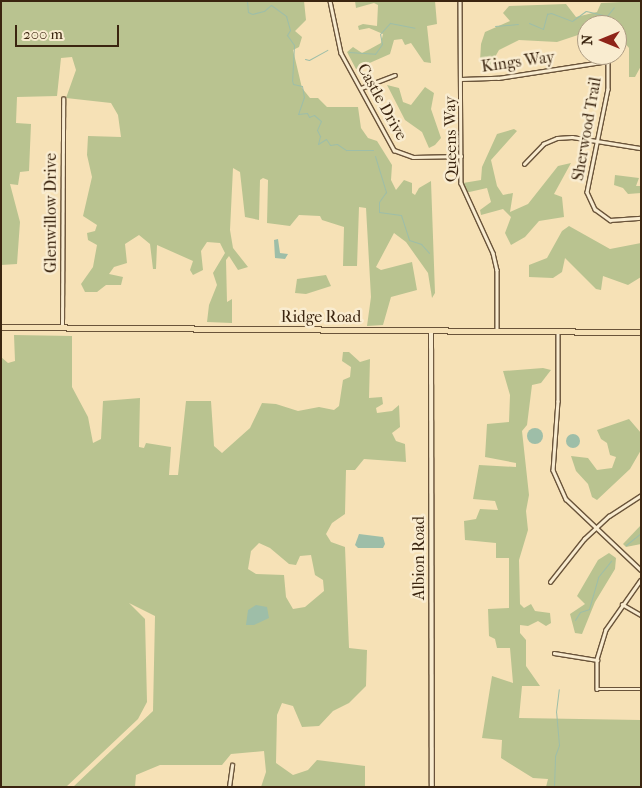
<!DOCTYPE html>
<html>
<head>
<meta charset="utf-8">
<style>
  body { margin:0 }
  #map { position:relative; width:642px; height:788px; overflow:hidden; background:#f6e1b6; font-family:"IM FELL French Canon",serif }
  div>[style] { position:absolute }
  .green>* { inset:0; background:#b9c390 }
  .water>* { inset:0; background:#9ebea8 }
  .round { border-radius:50% }
  .stream>* { height:1px; margin:-0.5px; padding:0 0.5px; transform-origin:0.5px; border-radius:0.5px; background:#9ebea8 }
  .roads { filter:drop-shadow(1px 0 #6a543a) drop-shadow(-1px 0 #6a543a) drop-shadow(0 1px #6a543a) drop-shadow(0 -1px #6a543a) }
  .street>* { height:2.5px; margin:-1.25px; padding:0 1.25px; transform-origin:1.25px; border-radius:1.25px; background:#f9ecd0 }
  .secondary>* { height:4px; margin:-2px; padding:0 2px; transform-origin:2px; border-radius:2px; background:#f9ecd0 }
  .primary>* { height:4.5px; margin:-2.25px; padding:0 2.25px; transform-origin:2.25px; border-radius:2.25px; background:#f6e1b6 }
  span { translate:-50% -50%; white-space:nowrap; text-align:center; line-height:1.15; -webkit-text-stroke:5px #f9ecd0; paint-order:stroke }
  .street-label { font-size:16px; color:#3b2510 }
  .frame { position:absolute; inset:0; border:2px solid #3b2510; pointer-events:none }
  .north { position:absolute; left:577px; top:15px; width:50px; height:50px; box-sizing:border-box; background:#f9ecd0; border:1px solid #ad9c83; border-radius:50%; rotate:270deg; font-size:14px; font-weight:700; line-height:20px; text-align:center; color:#3b2510 }
  .north::after { content:''; display:block; margin:auto; width:18px; height:22px; background:#8f2418; clip-path:polygon(50% 0,100% 100%,50% 72%,0 100%) }
  .scale { position:absolute; left:15px; top:25px; width:104px; height:22px; box-sizing:border-box; border:2px solid #3b2510; border-top:0; padding-left:6px; font-size:15px; line-height:18px; white-space:nowrap; color:#3b2510; -webkit-text-stroke:4px #f9ecd0; paint-order:stroke }
</style>
</head>
<body>
<div id="map">
  <div class="green">
    <div style="clip-path:polygon(1px 1px,304px 1px,306px 20px,295px 31px,302px 37px,299px 47px,293px 50px,302px 88px,310px 98px,318px 98px,327px 107px,358px 107px,361px 128px,368px 138px,377px 141px,392px 165px,391px 180px,396px 190px,404px 180px,412px 183px,412px 193px,415px 195px,419px 188px,431px 181px,435px 293px,432px 298px,428px 273px,406px 242px,394px 233px,376px 267px,381px 270px,412px 262px,417px 290px,391px 297px,383px 325px,367px 326px,371px 297px,366px 208px,359px 207px,357px 266px,343px 266px,344px 227px,322px 220px,320px 216px,299px 215px,290px 226px,267px 223px,268px 180px,263px 178px,260px 180px,259px 220px,245px 217px,240px 172px,233px 168px,230px 230px,233px 248px,248px 267px,238px 270px,229px 256px,226px 260px,227px 302px,232px 299px,232px 323px,207px 322px,209px 305px,217px 285px,213px 273px,225px 253px,220px 243px,207px 242px,201px 251px,203px 270px,193px 275px,190px 270px,193px 261px,157px 245px,156px 269px,153px 269px,150px 244px,139px 235px,125px 244px,127px 263px,114px 267px,109px 274px,123px 277px,121px 285px,106px 285px,97px 292px,85px 292px,81px 284px,93px 267px,97px 245px,88px 240px,87px 233px,95px 231px,97px 225px,83px 216px,92px 177px,87px 155px,88px 136px,121px 137px,118px 115px,111px 103px,66px 98px,76px 70px,72px 57px,61px 58px,57px 96px,17px 97px,16px 123px,31px 124px,29px 171px,20px 172px,18px 185px,10px 184px,20px 222px,17px 264px,1px 265px)"></div>
    <div style="clip-path:polygon(355px 1px,435px 1px,437px 24px,427px 26px,431px 63px,424px 62px,411px 43px,405px 45px,402px 39px,394px 40px,390px 54px,356px 69px,347px 52px,353px 47px,362px 53px,370px 49px,381px 43px,383px 34px,369px 28px,359px 30px,358px 26px,363px 24px,377px 26px,378px 5px,374px 3px,356px 8px)"></div>
    <div style="clip-path:polygon(641px 1px,641px 66px,635px 77px,629px 77px,629px 48px,617px 34px,617px 25px,587px 25px,587px 32px,557px 42px,519px 40px,499px 50px,491px 64px,493px 69px,485px 70px,480px 62px,481px 44px,485px 32px,510px 21px,503px 13px,509px 6px,566px 4px,576px 17px,597px 12px,601px 3px)"></div>
    <div style="clip-path:polygon(387px 85px,399px 88px,403px 102px,411px 105px,425px 87px,434px 93px,431px 109px,441px 138px,435px 145px,429px 148px,422px 132px,405px 120px)"></div>
    <div style="clip-path:polygon(514px 129px,517px 131px,491px 160px,497px 186px,503px 195px,513px 193px,510px 212px,528px 204px,558px 166px,571px 163px,554px 194px,562px 197px,564px 217px,539px 221px,525px 237px,511px 245px,505px 233px,511px 217px,503px 209px,481px 215px,480px 210px,491px 202px,487px 188px,465px 193px,463px 183px,481px 180px,482px 167px,497px 134px)"></div>
    <div style="clip-path:polygon(615px 175px,639px 178px,636px 186px,641px 186px,641px 193px,628px 194px,623px 188px,614px 185px)"></div>
    <div style="clip-path:polygon(569px 226px,610px 249px,641px 243px,641px 277px,628px 285px,603px 276px,601px 290px,596px 289px,565px 258px,562px 272px,553px 278px,529px 277px,529px 265px,547px 258px,562px 231px)"></div>
    <div style="clip-path:polygon(326px 275px,331px 286px,306px 294px,295px 293px,297px 279px)"></div>
    <div style="clip-path:polygon(evenodd,14px 335px,72px 336px,72px 387px,88px 417px,93px 443px,101px 439px,103px 401px,140px 398px,139px 447px,144px 448px,146px 443px,171px 447px,169px 475px,178px 475px,186px 401px,211px 401px,214px 446px,222px 453px,250px 428px,262px 403px,276px 404px,298px 411px,319px 407px,334px 410px,339px 406px,343px 380px,350px 377px,351px 367px,342px 361px,343px 352px,349px 352px,360px 362px,370px 359px,369px 398px,382px 397px,383px 404px,376px 408px,377px 413px,392px 411px,399px 405px,400px 427px,392px 433px,396px 441px,405px 444px,406px 462px,364px 459px,355px 470px,346px 470px,345px 514px,332px 523px,326px 534px,331px 542px,345px 547px,349px 648px,367px 650px,366px 686px,349px 703px,333px 711px,319px 726px,302px 727px,293px 706px,282px 703px,277px 715px,276px 763px,293px 775px,308px 770px,317px 760px,365px 766px,365px 787px,261px 787px,266px 772px,264px 751px,231px 754px,222px 765px,160px 765px,136px 775px,135px 787px,73px 787px,153px 711px,155px 616px,129px 603px,145px 619px,147px 702px,138px 719px,66px 787px,1px 787px,1px 357px,8px 363px,15px 361px,14px 335px,259px 543px,270px 548px,289px 564px,296px 565px,300px 556px,311px 555px,315px 575px,323px 580px,324px 591px,305px 607px,293px 609px,286px 597px,284px 575px,256px 574px,248px 569px,251px 551px,259px 543px)"></div>
    <div style="clip-path:polygon(543px 368px,551px 370px,541px 383px,532px 385px,527px 425px,522px 431px,529px 495px,526px 511px,528px 530px,519px 560px,520px 604px,524px 608px,531px 604px,535px 611px,550px 613px,551px 623px,546px 626px,538px 621px,528px 626px,520px 625px,520px 633px,526px 640px,526px 666px,540px 686px,522px 686px,519px 718px,641px 720px,641px 787px,546px 787px,548px 779px,533px 778px,501px 758px,502px 740px,482px 738px,492px 676px,513px 683px,510px 648px,497px 648px,495px 639px,489px 636px,488px 609px,509px 608px,509px 558px,496px 558px,496px 543px,465px 540px,464px 521px,476px 519px,480px 509px,498px 510px,495px 501px,473px 499px,479px 465px,516px 467px,516px 463px,485px 457px,487px 424px,509px 422px,510px 395px,503px 371px)"></div>
    <div style="clip-path:polygon(629px 419px,641px 433px,641px 450px,630px 469px,597px 500px,592px 497px,588px 484px,576px 471px,571px 456px,588px 458px,597px 470px,612px 468px,616px 457px,610px 455px,607px 443px,601px 439px,597px 430px)"></div>
    <div style="clip-path:polygon(641px 525px,641px 544px,626px 547px,623px 544px)"></div>
    <div style="clip-path:polygon(609px 553px,616px 558px,615px 569px,595px 602px,582px 634px,575px 633px,570px 614px,585px 604px,577px 596px,598px 560px)"></div>
  </div>
  <div class="water">
    <div style="clip-path:polygon(278px 239px,280px 253px,288px 254px,285px 259px,275px 258px,274px 240px)"></div>
    <div class="round" style="left:527px;top:428px;width:16px;height:16px"></div>
    <div class="round" style="left:566px;top:434px;width:14px;height:14px"></div>
    <div style="clip-path:polygon(359px 534px,383px 537px,385px 544px,383px 548px,358px 548px,355px 545px)"></div>
    <div style="clip-path:polygon(256px 605px,267px 607px,269px 618px,254px 625px,246px 625px,248px 610px)"></div>
  </div>
  <div class="stream">
    <div style="left:247px;top:1px;width:11px;rotate:85deg"></div>
    <div style="left:248px;top:12px;width:4px;rotate:27deg"></div>
    <div style="left:252px;top:14px;width:12px;rotate:-14deg"></div>
    <div style="left:264px;top:11px;width:9px;rotate:-41deg"></div>
    <div style="left:271px;top:5px;width:19px;rotate:36deg"></div>
    <div style="left:286px;top:16px;width:15px;rotate:74deg"></div>
    <div style="left:290px;top:30px;width:6px;rotate:121deg"></div>
    <div style="left:287px;top:35px;width:12px;rotate:55deg"></div>
    <div style="left:294px;top:45px;width:35px;rotate:93deg"></div>
    <div style="left:292px;top:80px;width:4px;rotate:76deg"></div>
    <div style="left:293px;top:84px;width:9px;rotate:13deg"></div>
    <div style="left:302px;top:86px;width:11px;rotate:80deg"></div>
    <div style="left:304px;top:97px;width:18px;rotate:109deg"></div>
    <div style="left:298px;top:114px;width:9px;rotate:-6deg"></div>
    <div style="left:307px;top:113px;width:4px;rotate:63deg"></div>
    <div style="left:309px;top:117px;width:5px;rotate:-22deg"></div>
    <div style="left:314px;top:115px;width:9px;rotate:41deg"></div>
    <div style="left:321px;top:121px;width:10px;rotate:114deg"></div>
    <div style="left:317px;top:130px;width:7px;rotate:63deg"></div>
    <div style="left:320px;top:136px;width:8px;rotate:104deg"></div>
    <div style="left:318px;top:144px;width:9px;rotate:-32deg"></div>
    <div style="left:326px;top:139px;width:7px;rotate:56deg"></div>
    <div style="left:330px;top:145px;width:7px;rotate:-8deg"></div>
    <div style="left:337px;top:144px;width:11px;rotate:34deg"></div>
    <div style="left:346px;top:150px;width:27px"></div>
    <div style="left:529px;top:23px;width:15px;rotate:23deg"></div>
    <div style="left:543px;top:29px;width:16px;rotate:-75deg"></div>
    <div style="left:547px;top:14px;width:4px;rotate:-14deg"></div>
    <div style="left:551px;top:13px;width:22px;rotate:21deg"></div>
    <div style="left:572px;top:21px;width:17px;rotate:-36deg"></div>
    <div style="left:586px;top:11px;width:22px;rotate:13deg"></div>
    <div style="left:607px;top:16px;width:11px;rotate:-52deg"></div>
    <div style="left:495px;top:26px;width:23px;rotate:-5deg"></div>
    <div style="left:349px;top:52px;width:26px;rotate:4deg"></div>
    <div style="left:375px;top:54px;width:12px;rotate:-55deg"></div>
    <div style="left:382px;top:44px;width:10px;rotate:-101deg"></div>
    <div style="left:380px;top:34px;width:15px;rotate:-48deg"></div>
    <div style="left:390px;top:23px;width:25px;rotate:11deg"></div>
    <div style="left:305px;top:59px;width:4px;rotate:14deg"></div>
    <div style="left:309px;top:60px;width:21px;rotate:-29deg"></div>
    <div style="left:375px;top:156px;width:38px;rotate:73deg"></div>
    <div style="left:386px;top:192px;width:12px;rotate:125deg"></div>
    <div style="left:379px;top:202px;width:10px;rotate:90deg"></div>
    <div style="left:379px;top:212px;width:22px;rotate:8deg"></div>
    <div style="left:401px;top:215px;width:26px;rotate:72deg"></div>
    <div style="left:409px;top:240px;width:13px;rotate:18deg"></div>
    <div style="left:421px;top:244px;width:12px;rotate:48deg"></div>
    <div style="left:626px;top:545px;width:19px;rotate:-39deg"></div>
    <div style="left:575px;top:620px;width:9px;rotate:-58deg"></div>
    <div style="left:580px;top:612px;width:9px;rotate:-18deg"></div>
    <div style="left:589px;top:609px;width:33px;rotate:-74deg"></div>
    <div style="left:598px;top:577px;width:21px;rotate:-51deg"></div>
    <div style="left:554px;top:787px;width:31px;rotate:-88deg"></div>
    <div style="left:555px;top:756px;width:12px;rotate:-70deg"></div>
    <div style="left:559px;top:745px;width:33px;rotate:-95deg"></div>
    <div style="left:556px;top:712px;width:23px;rotate:-83deg"></div>
  </div>
  <div class="roads">
    <div class="street">
      <div style="left:330px;top:1px;width:53px;rotate:78.1deg"></div>
      <div style="left:341px;top:53px;width:111px;rotate:61.3deg"></div>
      <div style="left:394px;top:150px;width:20px;rotate:20deg"></div>
      <div style="left:413px;top:157px;width:48px;rotate:-1.2deg"></div>
      <div style="left:460px;top:1px;width:182px;rotate:89.7deg"></div>
      <div style="left:461px;top:183px;width:77px;rotate:65.4deg"></div>
      <div style="left:493px;top:253px;width:17px;rotate:77deg"></div>
      <div style="left:497px;top:270px;width:59px;rotate:90deg"></div>
      <div style="left:461px;top:79px;width:37px;rotate:-2deg"></div>
      <div style="left:498px;top:78px;width:111px;rotate:-8.8deg"></div>
      <div style="left:608px;top:61px;width:28px;rotate:90deg"></div>
      <div style="left:608px;top:89px;width:105px;rotate:101.5deg"></div>
      <div style="left:587px;top:192px;width:19px;rotate:65deg"></div>
      <div style="left:595px;top:209px;width:19px;rotate:36deg"></div>
      <div style="left:610px;top:220px;width:31px;rotate:-4deg"></div>
      <div style="left:361px;top:88px;width:36px;rotate:-21deg"></div>
      <div style="left:524px;top:164px;width:28px;rotate:-46deg"></div>
      <div style="left:543px;top:144px;width:15px;rotate:-23deg"></div>
      <div style="left:557px;top:138px;width:15px;rotate:-4deg"></div>
      <div style="left:572px;top:137px;width:70px;rotate:9.1deg"></div>
      <div style="left:62px;top:327px;width:228px;rotate:-89.7deg"></div>
      <div style="left:558px;top:332px;width:69px;rotate:90deg"></div>
      <div style="left:558px;top:401px;width:69px;rotate:94.1deg"></div>
      <div style="left:553px;top:470px;width:32px;rotate:66deg"></div>
      <div style="left:566px;top:499px;width:103px;rotate:43.4deg"></div>
      <div style="left:641px;top:580px;width:61px;rotate:125deg"></div>
      <div style="left:606px;top:630px;width:31px;rotate:107deg"></div>
      <div style="left:597px;top:660px;width:29px;rotate:90deg"></div>
      <div style="left:597px;top:689px;width:44px"></div>
      <div style="left:550px;top:582px;width:55px;rotate:-51.7deg"></div>
      <div style="left:584px;top:539px;width:34px;rotate:-43deg"></div>
      <div style="left:609px;top:516px;width:38px;rotate:-33deg"></div>
      <div style="left:622px;top:604px;width:22px;rotate:30deg"></div>
      <div style="left:554px;top:653px;width:44px;rotate:9.2deg"></div>
      <div style="left:229px;top:787px;width:22px;rotate:-82deg"></div>
    </div>
    <div class="secondary">
      <div style="left:431px;top:330px;width:457px;rotate:89.9deg"></div>
    </div>
    <div class="primary">
      <div style="left:1px;top:327px;width:640px;rotate:0.45deg"></div>
    </div>
  </div>
  <div class="street-label">
    <span style="left:518px;top:62px;rotate:-8deg">Kings Way</span>
    <span style="left:382px;top:102px;rotate:61deg">Castle Drive</span>
    <span style="left:587px;top:129px;rotate:-80deg">Sherwood Trail</span>
    <span style="left:451px;top:139px;rotate:-91deg">Queens Way</span>
    <span style="left:51px;top:213px;rotate:-90deg">Glenwillow Drive</span>
    <span style="left:321px;top:317px">Ridge Road</span>
    <span style="left:419px;top:558px;rotate:-90deg">Albion Road</span>
  </div>
  <div class="frame"></div>
  <div class="north">N</div>
  <div class="scale">200 m</div>
</div>
</body>
</html>
